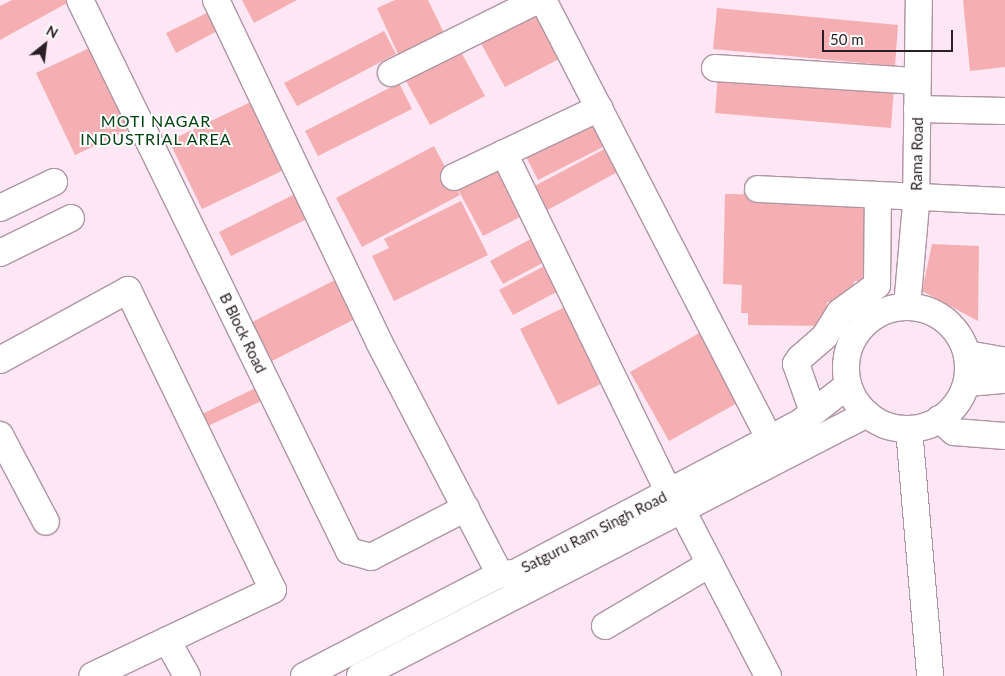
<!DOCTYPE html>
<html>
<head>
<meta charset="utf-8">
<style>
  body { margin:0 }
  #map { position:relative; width:1005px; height:676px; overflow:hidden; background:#fee7f4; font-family:Lato,sans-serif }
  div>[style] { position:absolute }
  .building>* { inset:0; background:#f5afb2 }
  .roads { filter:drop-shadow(1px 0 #ae95a3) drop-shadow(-1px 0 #ae95a3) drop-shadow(0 1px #ae95a3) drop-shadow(0 -1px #ae95a3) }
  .minor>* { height:26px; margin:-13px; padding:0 13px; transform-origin:13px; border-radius:13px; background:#fff }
  .minor>.ring { margin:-13px; padding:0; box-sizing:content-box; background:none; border:26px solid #fff; border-radius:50% }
  span { translate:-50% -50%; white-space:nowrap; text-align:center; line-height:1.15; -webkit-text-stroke:4px #fff; paint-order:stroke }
  .street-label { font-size:15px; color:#291f25 }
  .neighbourhood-label { font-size:16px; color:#004212; letter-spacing:1px }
  .north { position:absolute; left:20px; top:20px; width:50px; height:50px; -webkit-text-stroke:4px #fff; paint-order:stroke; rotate:29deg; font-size:14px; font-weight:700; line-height:20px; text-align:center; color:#291f25 }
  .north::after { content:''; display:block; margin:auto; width:18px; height:22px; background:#291f25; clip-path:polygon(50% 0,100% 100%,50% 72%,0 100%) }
  .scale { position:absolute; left:822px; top:30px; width:131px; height:22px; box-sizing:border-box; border:2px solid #291f25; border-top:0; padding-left:6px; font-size:15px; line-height:18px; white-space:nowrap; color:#291f25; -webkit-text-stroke:4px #fff; paint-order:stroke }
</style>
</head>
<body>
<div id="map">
  <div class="building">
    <div style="clip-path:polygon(12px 0,68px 0,69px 2px,0 40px,0 6px)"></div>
    <div style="clip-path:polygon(242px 0,297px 0,254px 23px)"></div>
    <div style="clip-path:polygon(395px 0,428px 0,444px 33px,398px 54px,377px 8px)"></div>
    <div style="clip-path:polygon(963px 0,1005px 0,1005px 67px,970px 71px)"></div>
    <div style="clip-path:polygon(717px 8px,898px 25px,895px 66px,713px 49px)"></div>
    <div style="clip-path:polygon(536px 10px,561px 58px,505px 87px,479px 40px)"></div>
    <div style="clip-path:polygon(209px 12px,219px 30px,176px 53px,166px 33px)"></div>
    <div style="clip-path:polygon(384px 31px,396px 54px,297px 106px,284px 83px)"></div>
    <div style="clip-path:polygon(98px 44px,137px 126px,75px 155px,36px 73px)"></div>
    <div style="clip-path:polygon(460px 50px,485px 96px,430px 125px,405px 79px)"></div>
    <div style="clip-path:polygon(718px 73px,894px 87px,891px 128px,715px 113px)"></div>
    <div style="clip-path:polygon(399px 83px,412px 109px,318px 156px,305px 131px)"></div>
    <div style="clip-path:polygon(257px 99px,290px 167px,202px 209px,169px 141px)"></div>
    <div style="clip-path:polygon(592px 117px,607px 145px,538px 180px,523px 151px)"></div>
    <div style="clip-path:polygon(434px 146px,460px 195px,362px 247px,336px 198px)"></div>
    <div style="clip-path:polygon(610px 146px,623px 169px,542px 213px,529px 189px)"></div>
    <div style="clip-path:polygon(500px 158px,528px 213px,483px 236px,454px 182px)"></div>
    <div style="clip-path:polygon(297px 193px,309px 218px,231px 256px,219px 232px)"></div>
    <div style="clip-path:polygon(725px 194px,876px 197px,874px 281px,854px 281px,853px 302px,827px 302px,826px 326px,748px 325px,748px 313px,741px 313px,742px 285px,723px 284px)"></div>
    <div style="clip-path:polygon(461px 201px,488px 255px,394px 301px,372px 256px,389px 248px,384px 239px)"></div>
    <div style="clip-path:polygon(540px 234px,552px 258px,503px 284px,490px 261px)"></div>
    <div style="clip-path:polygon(932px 244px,979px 246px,978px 321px,922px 291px)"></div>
    <div style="clip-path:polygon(550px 263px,564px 288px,513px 315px,499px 290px)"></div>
    <div style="clip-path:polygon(337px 279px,357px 318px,272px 361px,252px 322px)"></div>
    <div style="clip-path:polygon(567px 306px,605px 382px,558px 405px,520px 329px)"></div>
    <div style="clip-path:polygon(703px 331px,741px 401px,669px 441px,630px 372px)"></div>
    <div style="clip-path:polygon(266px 383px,272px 396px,208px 426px,202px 414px)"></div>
  </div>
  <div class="roads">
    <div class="minor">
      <div style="left:80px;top:0;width:613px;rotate:63.98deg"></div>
      <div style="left:349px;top:551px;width:23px;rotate:15deg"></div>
      <div style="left:371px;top:557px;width:107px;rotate:-27.3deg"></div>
      <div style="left:216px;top:0;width:379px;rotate:64.5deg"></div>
      <div style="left:379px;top:342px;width:262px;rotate:62.5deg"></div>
      <div style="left:543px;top:0;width:494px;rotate:62.7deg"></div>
      <div style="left:715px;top:68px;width:203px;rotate:3.7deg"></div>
      <div style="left:391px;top:73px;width:164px;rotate:-26.4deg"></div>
      <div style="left:917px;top:109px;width:88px;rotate:1.3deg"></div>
      <div style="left:504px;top:153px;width:378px;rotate:64.1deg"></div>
      <div style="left:454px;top:177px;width:161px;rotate:-25.4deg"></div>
      <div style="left:758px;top:189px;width:247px;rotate:2.8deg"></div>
      <div style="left:0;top:208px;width:60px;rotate:-25.7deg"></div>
      <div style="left:0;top:253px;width:79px;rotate:-26.2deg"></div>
      <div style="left:907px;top:307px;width:103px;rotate:-85deg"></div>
      <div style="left:916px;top:204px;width:204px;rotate:-89.2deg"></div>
      <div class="ring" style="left:846px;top:307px;width:96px;height:96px"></div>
      <div style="left:967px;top:354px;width:39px;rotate:10deg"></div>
      <div style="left:0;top:360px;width:146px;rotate:-28.7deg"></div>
      <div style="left:128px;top:290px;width:333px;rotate:64.2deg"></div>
      <div style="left:273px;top:590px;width:200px;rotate:154.6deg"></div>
      <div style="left:968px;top:383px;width:37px;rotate:-5deg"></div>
      <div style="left:813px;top:412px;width:51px;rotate:-109.5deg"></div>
      <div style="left:796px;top:364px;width:7px;rotate:-56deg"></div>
      <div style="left:800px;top:358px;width:33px;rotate:-41deg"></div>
      <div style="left:825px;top:336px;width:28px;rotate:-58deg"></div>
      <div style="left:840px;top:312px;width:46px;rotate:-36.1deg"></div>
      <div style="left:877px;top:285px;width:90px;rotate:-89.4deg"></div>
      <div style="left:939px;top:419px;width:20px;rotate:41deg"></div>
      <div style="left:954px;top:432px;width:51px;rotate:4.5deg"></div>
      <div style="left:909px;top:429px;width:248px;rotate:85.1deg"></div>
      <div style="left:0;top:435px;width:98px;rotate:62.1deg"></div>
      <div style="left:682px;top:510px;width:187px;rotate:62.6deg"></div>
      <div style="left:605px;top:626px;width:122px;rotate:-30.6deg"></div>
      <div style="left:167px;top:640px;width:41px;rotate:60.9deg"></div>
      <div style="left:304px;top:676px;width:221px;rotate:-27.5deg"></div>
      <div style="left:500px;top:574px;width:15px;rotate:-4deg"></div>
      <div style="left:515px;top:573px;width:323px;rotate:-27.8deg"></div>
      <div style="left:801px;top:422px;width:60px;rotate:-38.2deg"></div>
      <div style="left:360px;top:676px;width:571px;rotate:-27.33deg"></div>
    </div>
  </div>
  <div class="street-label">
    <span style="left:917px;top:154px;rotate:-89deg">Rama Road</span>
    <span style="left:243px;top:333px;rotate:64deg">B Block Road</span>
    <span style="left:594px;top:532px;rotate:-27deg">Satguru Ram Singh Road</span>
  </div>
  <div class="neighbourhood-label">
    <span style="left:156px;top:130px">MOTI NAGAR<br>INDUSTRIAL AREA</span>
  </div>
  <div class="north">N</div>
  <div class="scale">50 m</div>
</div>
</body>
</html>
